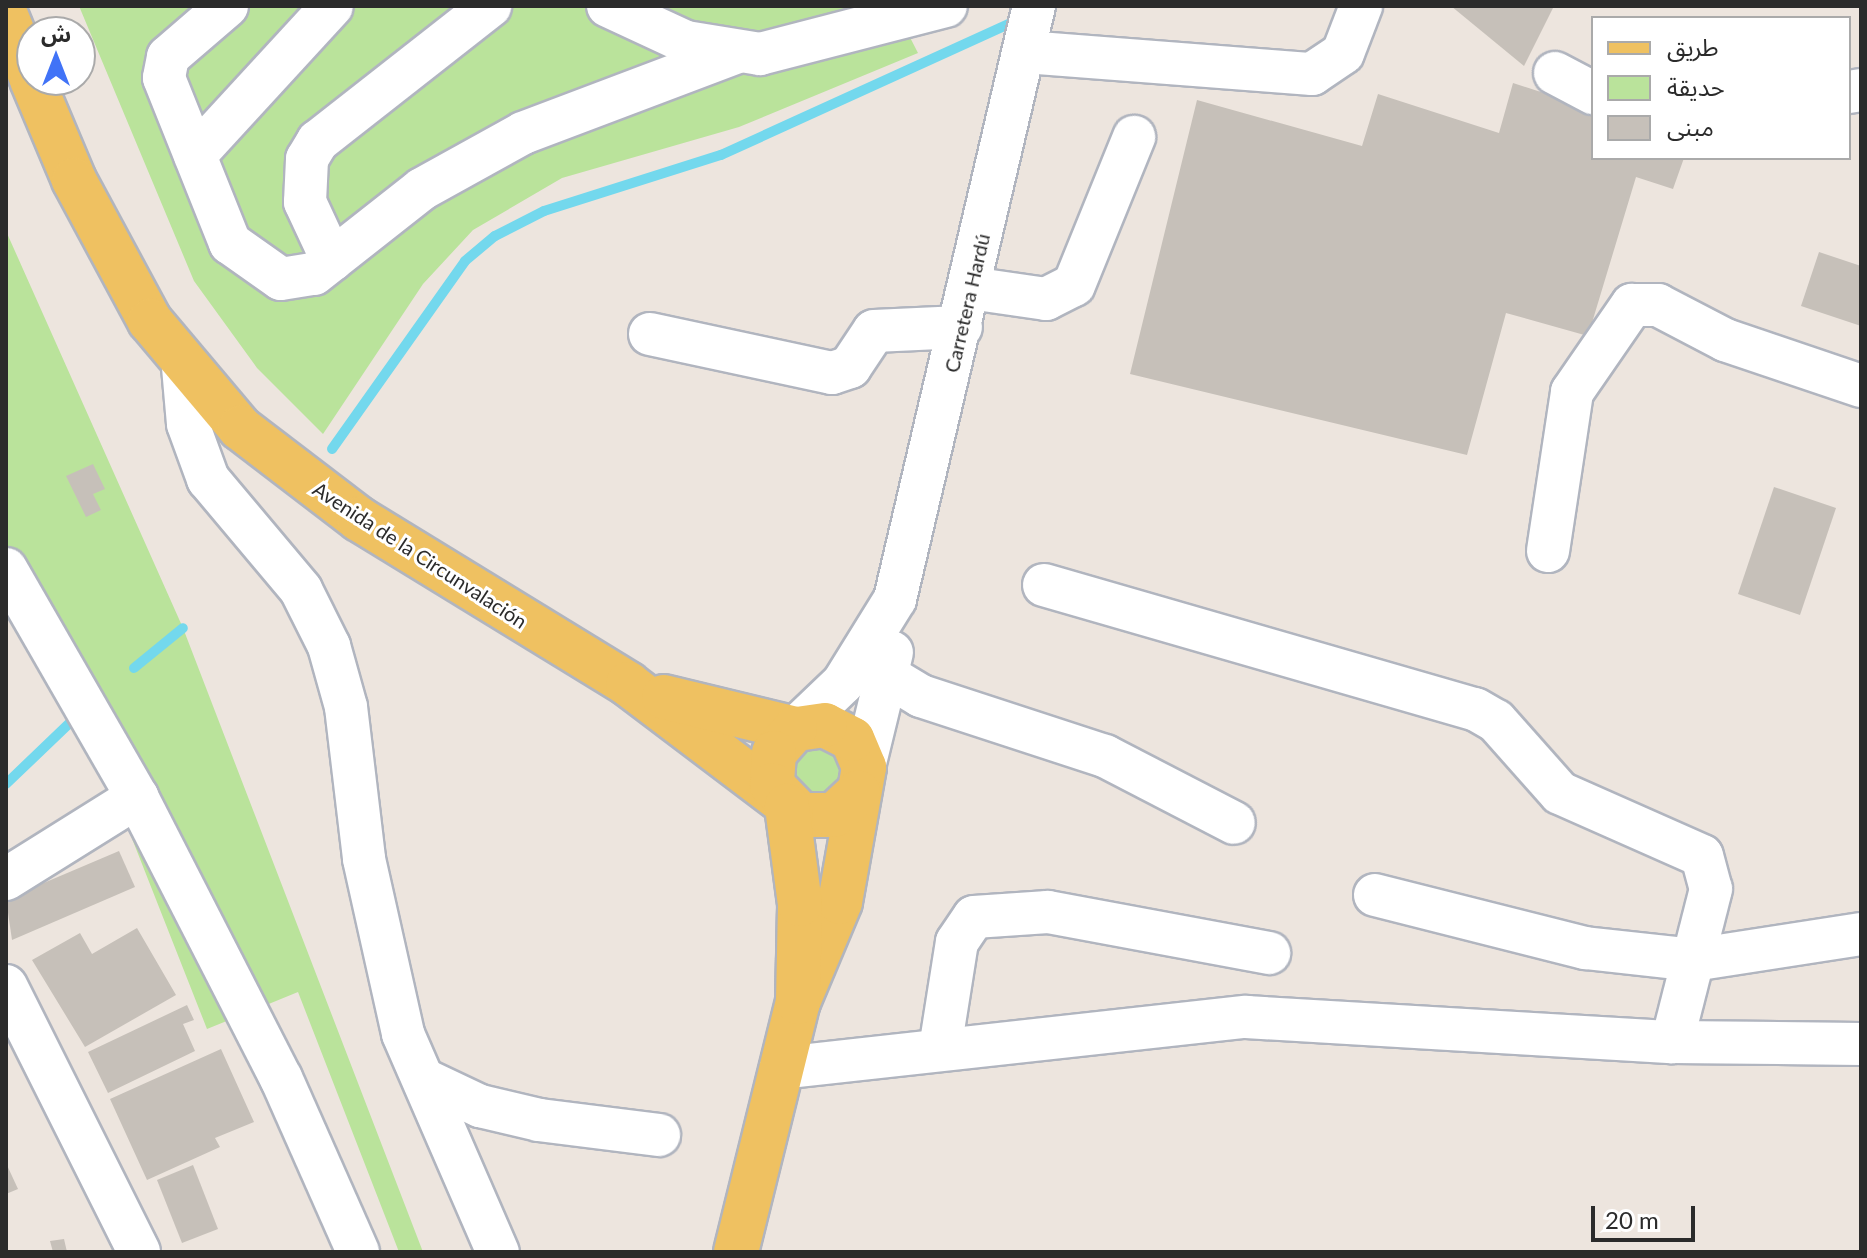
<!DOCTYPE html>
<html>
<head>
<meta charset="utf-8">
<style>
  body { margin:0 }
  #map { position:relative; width:1867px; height:1258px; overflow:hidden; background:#ede5de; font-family:Lato,"Noto Sans Arabic",sans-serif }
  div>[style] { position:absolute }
  .green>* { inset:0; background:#bae39b }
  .stream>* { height:10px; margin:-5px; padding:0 5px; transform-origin:5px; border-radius:5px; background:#73d8ed }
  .building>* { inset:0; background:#c6c0b9 }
  .roads { filter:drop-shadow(2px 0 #b1b5bf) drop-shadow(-2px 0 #b1b5bf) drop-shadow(0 2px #b1b5bf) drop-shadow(0 -2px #b1b5bf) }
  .minor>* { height:42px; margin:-21px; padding:0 21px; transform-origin:21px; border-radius:21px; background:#fff }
  .major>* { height:44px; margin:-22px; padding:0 22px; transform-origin:22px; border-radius:22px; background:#efc161 }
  span { translate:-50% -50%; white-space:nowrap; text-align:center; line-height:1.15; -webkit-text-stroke:6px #fff; paint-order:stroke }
  .street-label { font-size:20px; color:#2b2b2b }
  .frame { position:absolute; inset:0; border:8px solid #2b2b2b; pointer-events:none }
  .legend { position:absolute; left:1591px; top:16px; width:260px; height:144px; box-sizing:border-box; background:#fff; border:2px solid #aaa; margin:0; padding:10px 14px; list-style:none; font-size:24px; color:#2b2b2b }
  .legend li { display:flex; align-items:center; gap:16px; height:40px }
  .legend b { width:40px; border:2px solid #aaa }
  .north { position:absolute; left:16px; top:16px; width:80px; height:80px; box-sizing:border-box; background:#fff; border:2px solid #aaa; border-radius:50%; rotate:0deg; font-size:22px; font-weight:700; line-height:32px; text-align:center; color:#2b2b2b }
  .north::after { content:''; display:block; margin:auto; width:28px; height:36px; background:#4173f7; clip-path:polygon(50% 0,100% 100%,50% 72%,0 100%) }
  .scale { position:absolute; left:1591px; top:1206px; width:104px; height:36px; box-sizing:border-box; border:4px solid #2b2b2b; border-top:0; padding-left:10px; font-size:24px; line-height:28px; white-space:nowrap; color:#2b2b2b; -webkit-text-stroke:6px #fff; paint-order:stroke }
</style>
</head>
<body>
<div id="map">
  <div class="green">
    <div style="clip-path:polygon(79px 6px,894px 6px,918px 53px,739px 127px,562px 178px,473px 230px,423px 284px,323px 434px,257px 368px,194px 281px)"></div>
    <div style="clip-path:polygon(6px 231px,183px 628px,423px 1252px,399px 1252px,298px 992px,207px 1029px,92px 737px,6px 562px)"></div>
    <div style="clip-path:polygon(840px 742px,843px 793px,802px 798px,787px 761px,791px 752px)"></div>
  </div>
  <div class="stream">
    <div style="left:332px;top:449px;width:230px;rotate:-54.7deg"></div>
    <div style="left:465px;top:261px;width:39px;rotate:-40deg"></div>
    <div style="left:495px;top:236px;width:55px;rotate:-27deg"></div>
    <div style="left:544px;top:211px;width:186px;rotate:-17.6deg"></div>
    <div style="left:721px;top:155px;width:328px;rotate:-24.5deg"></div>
    <div style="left:134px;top:668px;width:63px;rotate:-39.2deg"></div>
    <div style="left:6px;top:784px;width:101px;rotate:-43.8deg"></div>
  </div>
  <div class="building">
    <div style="clip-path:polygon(1451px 6px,1554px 6px,1524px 66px)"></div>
    <div style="clip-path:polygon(1513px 83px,1593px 109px,1593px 158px,1684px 158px,1673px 189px,1636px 177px,1588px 336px,1506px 313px,1467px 455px,1130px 374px,1197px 100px,1362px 146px,1378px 94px,1499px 133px)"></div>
    <div style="clip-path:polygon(1819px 252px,1861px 266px,1861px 326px,1801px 306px)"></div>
    <div style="clip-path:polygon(93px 464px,105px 489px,93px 494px,101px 510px,86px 517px,66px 476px)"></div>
    <div style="clip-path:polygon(1774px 487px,1836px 508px,1800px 615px,1738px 594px)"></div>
    <div style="clip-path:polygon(119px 851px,135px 887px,12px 940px,6px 899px)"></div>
    <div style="clip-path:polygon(137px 928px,176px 995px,85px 1047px,32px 960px,80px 933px,92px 954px)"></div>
    <div style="clip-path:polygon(187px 1005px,194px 1020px,183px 1024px,195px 1051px,108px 1093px,88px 1052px)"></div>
    <div style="clip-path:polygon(221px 1049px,254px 1122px,215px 1138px,220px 1147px,147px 1180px,110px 1099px)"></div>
    <div style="clip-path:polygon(6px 1163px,18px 1189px,6px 1194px)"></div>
    <div style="clip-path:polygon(193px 1165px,218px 1229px,182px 1243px,157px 1180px)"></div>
    <div style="clip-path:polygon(64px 1239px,67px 1252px,53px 1252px,50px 1241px)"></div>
  </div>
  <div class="roads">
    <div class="minor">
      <div style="left:227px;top:6px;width:78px;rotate:139.2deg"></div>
      <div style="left:168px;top:57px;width:21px;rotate:101deg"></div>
      <div style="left:164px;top:78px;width:178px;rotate:68.2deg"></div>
      <div style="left:230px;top:243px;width:62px;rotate:35.2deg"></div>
      <div style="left:281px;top:279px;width:33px;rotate:-9deg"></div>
      <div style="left:314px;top:274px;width:137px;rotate:-38.2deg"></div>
      <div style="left:422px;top:189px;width:115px;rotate:-29deg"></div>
      <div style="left:523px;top:133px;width:227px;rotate:-20.7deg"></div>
      <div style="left:608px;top:6px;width:86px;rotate:24.8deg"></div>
      <div style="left:686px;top:42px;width:75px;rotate:9.2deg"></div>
      <div style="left:760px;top:54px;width:192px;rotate:-14.5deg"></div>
      <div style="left:1025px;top:52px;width:288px;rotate:4.4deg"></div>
      <div style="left:1312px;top:74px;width:37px;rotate:-34deg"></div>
      <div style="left:1343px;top:53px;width:50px;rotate:-69deg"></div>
      <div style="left:1555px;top:73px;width:43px;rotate:27.8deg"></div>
      <div style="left:1849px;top:92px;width:12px;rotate:-9deg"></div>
      <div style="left:195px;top:155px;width:202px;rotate:-47.4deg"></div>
      <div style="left:332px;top:260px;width:64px;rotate:-115deg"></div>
      <div style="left:305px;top:202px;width:43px;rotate:-87.3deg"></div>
      <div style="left:307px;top:159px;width:21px;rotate:-59deg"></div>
      <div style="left:318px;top:141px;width:219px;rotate:-38.1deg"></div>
      <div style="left:970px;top:288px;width:77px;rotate:8.2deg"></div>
      <div style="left:1046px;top:299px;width:31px;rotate:-27deg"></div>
      <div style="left:1074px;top:285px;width:160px;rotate:-67.9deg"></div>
      <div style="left:650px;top:334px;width:186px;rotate:12.1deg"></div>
      <div style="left:832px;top:373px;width:19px;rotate:-18deg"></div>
      <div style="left:850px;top:367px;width:43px;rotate:-56.3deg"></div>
      <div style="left:874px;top:331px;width:87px;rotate:-2.6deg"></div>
      <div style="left:183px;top:367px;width:57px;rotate:85deg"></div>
      <div style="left:188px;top:424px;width:59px;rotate:70deg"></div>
      <div style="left:208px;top:479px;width:145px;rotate:50deg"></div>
      <div style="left:301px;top:590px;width:63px;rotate:63.4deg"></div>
      <div style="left:329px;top:646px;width:63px;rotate:74.4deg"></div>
      <div style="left:346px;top:707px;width:153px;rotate:83.2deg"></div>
      <div style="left:364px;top:859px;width:179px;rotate:77.4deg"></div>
      <div style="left:403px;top:1034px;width:238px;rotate:66.5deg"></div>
      <div style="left:1548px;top:551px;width:161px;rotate:-81.4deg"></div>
      <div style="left:1572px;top:392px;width:106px;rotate:-55.4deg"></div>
      <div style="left:1632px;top:305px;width:26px"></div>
      <div style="left:1658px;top:305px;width:76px;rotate:27.6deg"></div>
      <div style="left:1725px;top:340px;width:144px;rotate:18.7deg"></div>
      <div style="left:6px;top:569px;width:263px;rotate:60.1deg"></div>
      <div style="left:137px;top:797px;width:316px;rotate:62.9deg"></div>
      <div style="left:281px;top:1078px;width:190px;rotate:66.1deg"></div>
      <div style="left:1044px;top:585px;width:448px;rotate:16.1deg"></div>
      <div style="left:1475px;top:709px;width:24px;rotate:30deg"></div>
      <div style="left:1496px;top:721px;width:96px;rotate:48.4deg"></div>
      <div style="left:1560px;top:793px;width:155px;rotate:23.9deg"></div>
      <div style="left:1702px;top:856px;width:34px;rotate:75deg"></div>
      <div style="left:1711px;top:889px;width:158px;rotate:104.3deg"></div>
      <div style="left:891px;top:678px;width:35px;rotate:31deg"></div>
      <div style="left:921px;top:696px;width:194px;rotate:18.1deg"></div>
      <div style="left:1105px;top:756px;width:145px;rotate:27.4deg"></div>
      <div style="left:795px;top:729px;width:66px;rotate:-43.8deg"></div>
      <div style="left:843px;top:683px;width:99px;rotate:-58.2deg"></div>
      <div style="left:895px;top:599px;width:609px;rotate:-76.81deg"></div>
      <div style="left:864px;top:767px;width:118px;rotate:-76.3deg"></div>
      <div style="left:6px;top:879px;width:155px;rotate:-32deg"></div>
      <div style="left:1375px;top:895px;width:217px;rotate:14.2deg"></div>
      <div style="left:1585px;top:948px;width:109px;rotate:6.3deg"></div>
      <div style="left:1693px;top:960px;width:170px;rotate:-8.8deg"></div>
      <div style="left:6px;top:986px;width:297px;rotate:63.4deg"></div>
      <div style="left:940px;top:1049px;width:108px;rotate:-81deg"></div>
      <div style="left:957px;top:942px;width:30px;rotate:-56deg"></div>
      <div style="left:974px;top:917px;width:74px;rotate:-3.9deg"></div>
      <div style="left:1048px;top:912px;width:225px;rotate:10.5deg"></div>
      <div style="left:781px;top:1068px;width:468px;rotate:-6.3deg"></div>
      <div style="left:1246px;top:1017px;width:427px;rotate:3.4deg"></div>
      <div style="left:1672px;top:1042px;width:189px;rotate:0.6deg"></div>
      <div style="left:427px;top:1081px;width:59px;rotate:25.3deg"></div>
      <div style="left:480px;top:1106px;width:61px;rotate:13.3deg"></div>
      <div style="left:539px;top:1120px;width:121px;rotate:7.1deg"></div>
    </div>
    <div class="major">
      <div style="left:6px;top:16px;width:68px;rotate:67.6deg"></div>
      <div style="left:32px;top:80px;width:108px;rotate:67.2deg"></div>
      <div style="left:74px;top:180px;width:160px;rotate:61.7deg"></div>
      <div style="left:150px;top:321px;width:140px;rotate:49.9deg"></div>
      <div style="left:240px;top:428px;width:150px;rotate:37.4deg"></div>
      <div style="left:359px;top:519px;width:316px;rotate:31.5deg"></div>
      <div style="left:628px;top:684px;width:191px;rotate:37.1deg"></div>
      <div style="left:664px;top:697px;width:135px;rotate:13.7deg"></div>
      <div style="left:798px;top:1002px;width:108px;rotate:-67.2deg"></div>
      <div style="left:840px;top:902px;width:137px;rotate:-79.9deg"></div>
      <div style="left:864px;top:767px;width:30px;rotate:-113deg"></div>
      <div style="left:852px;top:739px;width:30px;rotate:-153deg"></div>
      <div style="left:825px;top:725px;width:30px;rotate:172deg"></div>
      <div style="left:795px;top:729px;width:32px;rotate:131deg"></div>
      <div style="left:774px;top:753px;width:32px;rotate:94deg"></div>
      <div style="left:772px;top:785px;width:42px;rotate:46deg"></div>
      <div style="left:801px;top:815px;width:33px"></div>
      <div style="left:834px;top:815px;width:33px;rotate:-43deg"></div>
      <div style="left:736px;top:1252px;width:258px;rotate:-76.1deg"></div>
      <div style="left:798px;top:1002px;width:98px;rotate:-88.8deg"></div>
      <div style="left:800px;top:904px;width:99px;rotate:-97.6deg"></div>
    </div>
  </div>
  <div class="street-label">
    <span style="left:967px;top:303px;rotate:-77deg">Carretera Hardú</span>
    <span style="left:420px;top:555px;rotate:33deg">Avenida de la Circunvalación</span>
  </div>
  <div class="frame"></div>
  <ul class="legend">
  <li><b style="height:10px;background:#efc161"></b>طريق</li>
  <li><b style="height:22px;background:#bae39b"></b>حديقة</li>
  <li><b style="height:22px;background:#c6c0b9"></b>مبنى</li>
  </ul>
  <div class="north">ش</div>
  <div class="scale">20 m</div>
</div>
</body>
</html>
